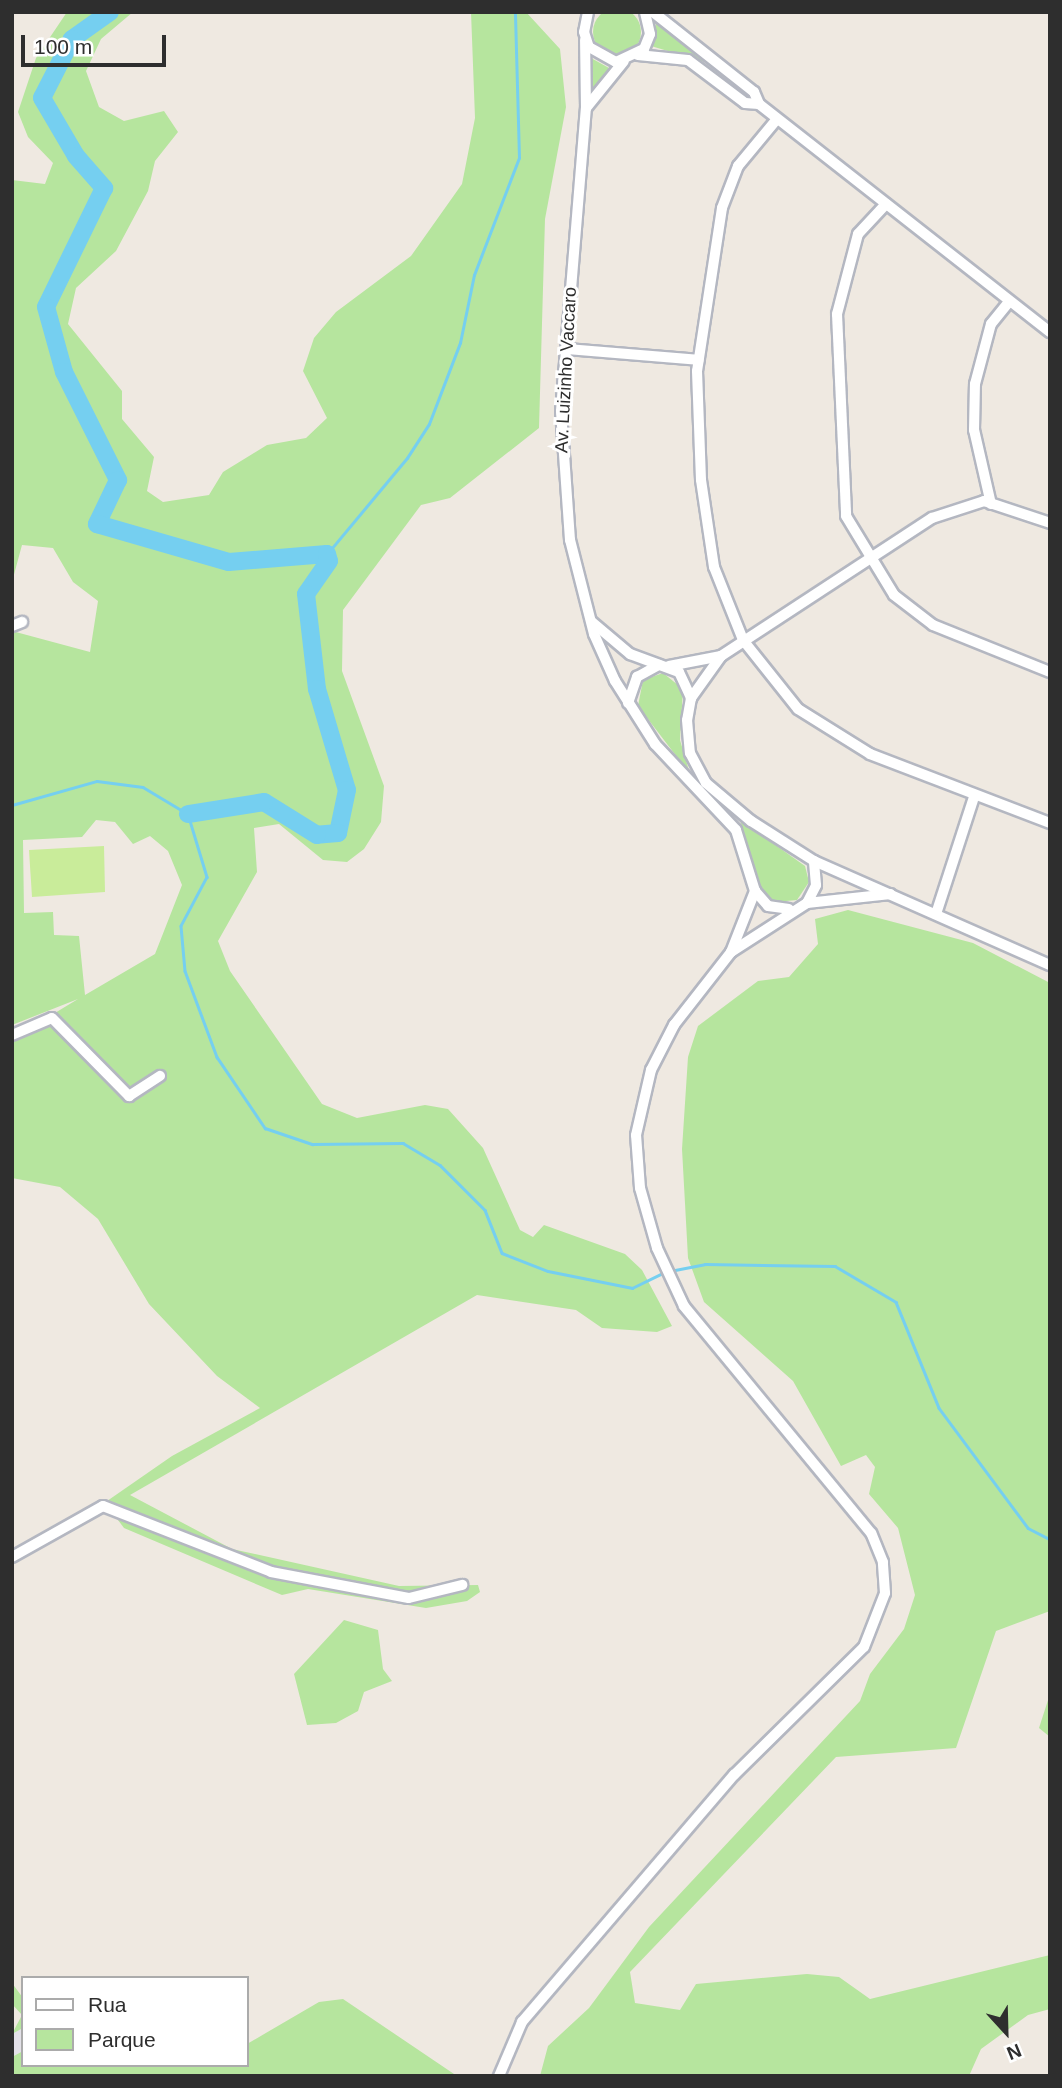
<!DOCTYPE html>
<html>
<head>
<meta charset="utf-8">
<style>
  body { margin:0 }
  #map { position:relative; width:1062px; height:2088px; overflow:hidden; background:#efe9e1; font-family:Arial,sans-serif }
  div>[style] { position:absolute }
  .industrial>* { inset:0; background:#e3e1e8 }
  .green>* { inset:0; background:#b6e59e }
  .round { border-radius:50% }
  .pitch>* { inset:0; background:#c9ec9a }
  .stream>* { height:2.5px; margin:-1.25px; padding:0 1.25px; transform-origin:1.25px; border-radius:1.25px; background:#75cff0 }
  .river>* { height:18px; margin:-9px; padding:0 9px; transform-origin:9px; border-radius:9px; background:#75cff0 }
  .roads { filter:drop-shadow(2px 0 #b4b7c1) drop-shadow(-2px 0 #b4b7c1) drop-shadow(0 2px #b4b7c1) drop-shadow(0 -2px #b4b7c1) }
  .minor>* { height:10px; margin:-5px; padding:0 5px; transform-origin:5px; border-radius:5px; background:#fff }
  span { translate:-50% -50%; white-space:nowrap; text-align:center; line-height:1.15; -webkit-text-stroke:6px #fff; paint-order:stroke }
  .street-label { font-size:18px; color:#2e2e2e }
  .frame { position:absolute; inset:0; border:14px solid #2e2e2e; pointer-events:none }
  .legend { position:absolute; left:21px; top:1976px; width:228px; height:91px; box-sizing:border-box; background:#fff; border:2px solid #ababab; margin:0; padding:9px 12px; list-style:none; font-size:21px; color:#2e2e2e }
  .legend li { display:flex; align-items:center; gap:14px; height:35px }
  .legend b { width:35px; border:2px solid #ababab }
  .north { position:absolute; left:971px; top:1997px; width:70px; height:70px; -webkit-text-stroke:5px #fff; paint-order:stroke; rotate:158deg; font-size:19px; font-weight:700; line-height:28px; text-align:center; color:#2e2e2e }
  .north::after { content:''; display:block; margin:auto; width:24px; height:32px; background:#2e2e2e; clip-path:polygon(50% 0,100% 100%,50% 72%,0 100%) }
  .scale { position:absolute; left:21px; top:35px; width:145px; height:32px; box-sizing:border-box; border:4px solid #2e2e2e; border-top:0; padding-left:9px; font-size:21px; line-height:24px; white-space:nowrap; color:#2e2e2e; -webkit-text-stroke:5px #fff; paint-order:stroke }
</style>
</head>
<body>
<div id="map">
  <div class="industrial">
    <div style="clip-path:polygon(23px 2028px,23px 2051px,12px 2057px,12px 2034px)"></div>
  </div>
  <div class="green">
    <div class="round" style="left:593px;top:8px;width:48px;height:48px"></div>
    <div style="clip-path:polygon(evenodd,67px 12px,133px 12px,101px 39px,86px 71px,99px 107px,124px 121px,164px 111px,178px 132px,155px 161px,148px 191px,116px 251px,76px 288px,68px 324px,122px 391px,122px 419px,154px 457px,147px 491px,163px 502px,209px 495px,223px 472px,267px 445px,306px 438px,327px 418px,303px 371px,314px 338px,336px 312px,411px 256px,462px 184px,475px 118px,471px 12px,526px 12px,560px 49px,566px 107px,545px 219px,539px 428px,450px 498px,421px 505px,343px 610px,342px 671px,384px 786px,381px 822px,364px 849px,347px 862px,323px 860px,279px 824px,254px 828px,257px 872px,218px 941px,230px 971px,322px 1104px,357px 1118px,425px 1105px,448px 1109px,483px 1148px,520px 1230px,533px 1237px,544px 1225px,625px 1254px,642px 1270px,672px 1326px,657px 1332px,602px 1328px,576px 1310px,477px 1295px,130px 1495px,232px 1549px,399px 1586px,478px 1585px,480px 1592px,467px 1601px,426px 1608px,308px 1589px,282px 1595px,124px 1528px,112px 1512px,97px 1508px,172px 1456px,260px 1408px,217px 1376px,149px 1304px,98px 1219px,60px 1187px,12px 1178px,12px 1039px,78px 999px,12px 1025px,12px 631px,90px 652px,98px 601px,73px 582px,53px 548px,22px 545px,12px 582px,12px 180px,45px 184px,53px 163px,28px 137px,18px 112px,36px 58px,67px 12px,96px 820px,115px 822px,133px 844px,150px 836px,168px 851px,182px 885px,155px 954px,85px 995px,79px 936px,54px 935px,53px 912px,24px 913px,23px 840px,82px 837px,96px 820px)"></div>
    <div style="clip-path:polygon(656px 23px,675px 35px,708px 63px,651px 46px)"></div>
    <div style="clip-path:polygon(591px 58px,609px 68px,589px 96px)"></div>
    <div style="clip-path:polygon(663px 673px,683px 689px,680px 740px,690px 774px,638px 706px,643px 680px)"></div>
    <div style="clip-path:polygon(740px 820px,805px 866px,809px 882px,797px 900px,775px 902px,762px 891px)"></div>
    <div style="clip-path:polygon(848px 910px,973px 943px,1050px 983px,1050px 1611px,996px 1631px,956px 1748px,836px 1757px,630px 1972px,635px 2003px,680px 2010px,696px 1984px,807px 1974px,839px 1977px,870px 1999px,1050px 1955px,1050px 2009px,1028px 2015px,981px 2049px,969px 2076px,540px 2076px,548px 2046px,589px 2008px,649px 1927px,860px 1701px,870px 1674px,904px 1629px,915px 1595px,898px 1528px,869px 1494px,875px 1467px,866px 1455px,841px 1466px,793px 1381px,704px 1302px,688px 1258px,682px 1149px,688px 1057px,698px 1026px,758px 981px,789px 977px,818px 944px,815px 919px)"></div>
    <div style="clip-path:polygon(344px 1620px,378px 1630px,383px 1669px,392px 1681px,364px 1692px,358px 1711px,336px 1723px,307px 1725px,294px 1674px)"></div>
    <div style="clip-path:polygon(1050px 1694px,1050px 1737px,1039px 1728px)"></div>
    <div style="clip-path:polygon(12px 1983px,23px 1998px,23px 2028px,12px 2034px,22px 2015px,12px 2004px)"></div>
    <div style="clip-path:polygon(343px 1999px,457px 2076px,12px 2076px,12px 2057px,23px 2051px,23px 2065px,247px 2065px,247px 2044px,319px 2002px)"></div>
  </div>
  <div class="pitch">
    <div style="clip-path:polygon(104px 846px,105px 892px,32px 897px,29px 850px)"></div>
  </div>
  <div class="stream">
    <div style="left:327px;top:554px;width:125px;rotate:-50.2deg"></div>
    <div style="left:407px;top:458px;width:40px;rotate:-57.1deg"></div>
    <div style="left:429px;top:424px;width:87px;rotate:-69.1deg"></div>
    <div style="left:460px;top:343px;width:69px;rotate:-78.4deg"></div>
    <div style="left:474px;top:275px;width:125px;rotate:-69deg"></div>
    <div style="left:519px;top:158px;width:146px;rotate:-91.6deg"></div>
    <div style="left:12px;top:805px;width:88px;rotate:-15.8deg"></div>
    <div style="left:97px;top:781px;width:46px;rotate:7.4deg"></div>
    <div style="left:143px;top:787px;width:52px;rotate:31deg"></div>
    <div style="left:188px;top:814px;width:66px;rotate:73.2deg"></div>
    <div style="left:207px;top:877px;width:55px;rotate:118deg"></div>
    <div style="left:181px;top:926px;width:45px;rotate:84.9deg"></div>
    <div style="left:185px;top:971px;width:92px;rotate:69.6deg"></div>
    <div style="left:217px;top:1057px;width:86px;rotate:55.9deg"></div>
    <div style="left:265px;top:1128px;width:50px;rotate:18.8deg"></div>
    <div style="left:312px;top:1144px;width:91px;rotate:-0.6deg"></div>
    <div style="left:403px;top:1143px;width:43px;rotate:30.7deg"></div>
    <div style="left:440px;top:1165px;width:64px;rotate:45deg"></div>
    <div style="left:485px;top:1210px;width:46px;rotate:68.4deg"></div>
    <div style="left:502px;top:1253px;width:49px;rotate:21.4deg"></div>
    <div style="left:548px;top:1271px;width:86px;rotate:11.4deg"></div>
    <div style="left:632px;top:1288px;width:34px;rotate:-26deg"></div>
    <div style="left:670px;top:1271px;width:36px;rotate:-11deg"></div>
    <div style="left:705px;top:1264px;width:130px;rotate:0.9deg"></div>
    <div style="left:835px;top:1266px;width:71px;rotate:30.5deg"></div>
    <div style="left:896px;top:1302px;width:114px;rotate:67.9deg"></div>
    <div style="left:939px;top:1408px;width:149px;rotate:53.4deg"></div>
    <div style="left:1028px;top:1528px;width:25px;rotate:27deg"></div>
  </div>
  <div class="river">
    <div style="left:110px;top:12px;width:47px;rotate:144.6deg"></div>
    <div style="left:72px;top:39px;width:66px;rotate:117deg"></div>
    <div style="left:42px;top:98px;width:67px;rotate:59.6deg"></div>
    <div style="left:76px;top:156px;width:43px;rotate:48.8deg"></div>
    <div style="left:104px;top:188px;width:132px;rotate:116deg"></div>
    <div style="left:46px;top:307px;width:67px;rotate:74.5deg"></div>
    <div style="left:64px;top:372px;width:121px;rotate:63.4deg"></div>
    <div style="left:118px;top:480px;width:49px;rotate:115.5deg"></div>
    <div style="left:97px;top:524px;width:137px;rotate:16.1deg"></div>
    <div style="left:229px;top:562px;width:98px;rotate:-4.7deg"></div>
    <div style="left:327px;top:554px;width:7px;rotate:74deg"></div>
    <div style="left:329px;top:561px;width:40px;rotate:124.9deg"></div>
    <div style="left:306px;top:594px;width:96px;rotate:83.4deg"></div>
    <div style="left:317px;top:689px;width:105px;rotate:73.5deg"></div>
    <div style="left:347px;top:790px;width:44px;rotate:101.8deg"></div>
    <div style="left:338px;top:833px;width:21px;rotate:175deg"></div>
    <div style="left:317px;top:835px;width:62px;rotate:-148.1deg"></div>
    <div style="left:264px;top:802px;width:77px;rotate:171deg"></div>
  </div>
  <div class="roads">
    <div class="minor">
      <div style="left:588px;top:12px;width:20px;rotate:101deg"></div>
      <div style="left:584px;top:32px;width:16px;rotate:72deg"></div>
      <div style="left:589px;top:47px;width:31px;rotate:29deg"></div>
      <div style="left:616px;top:62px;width:31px;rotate:-25deg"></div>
      <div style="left:644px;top:49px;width:16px;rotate:-68deg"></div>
      <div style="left:650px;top:34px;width:23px;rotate:-103deg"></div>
      <div style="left:653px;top:12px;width:129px;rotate:38.4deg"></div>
      <div style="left:754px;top:92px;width:13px;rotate:67deg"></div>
      <div style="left:638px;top:55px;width:50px;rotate:5.7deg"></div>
      <div style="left:688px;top:60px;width:71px;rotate:37deg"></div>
      <div style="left:745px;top:103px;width:14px;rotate:4deg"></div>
      <div style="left:759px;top:104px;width:370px;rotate:38.1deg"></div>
      <div style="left:586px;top:108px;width:60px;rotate:-51deg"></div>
      <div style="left:777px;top:119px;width:61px;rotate:129.7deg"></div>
      <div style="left:738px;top:166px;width:45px;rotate:110.9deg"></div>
      <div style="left:722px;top:208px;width:165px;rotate:98.7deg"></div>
      <div style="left:697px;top:371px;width:109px;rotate:87.9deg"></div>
      <div style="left:701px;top:480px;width:88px;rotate:81.5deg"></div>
      <div style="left:714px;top:567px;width:79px;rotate:68.3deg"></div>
      <div style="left:743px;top:640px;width:88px;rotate:51.4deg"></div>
      <div style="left:798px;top:709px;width:85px;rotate:32deg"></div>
      <div style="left:870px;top:754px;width:193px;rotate:21deg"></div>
      <div style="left:886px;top:204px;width:41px;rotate:133deg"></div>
      <div style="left:858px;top:234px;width:83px;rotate:104.7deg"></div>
      <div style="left:837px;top:314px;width:202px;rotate:87.4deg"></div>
      <div style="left:846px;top:516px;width:92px;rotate:58.7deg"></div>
      <div style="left:894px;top:595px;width:49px;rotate:37.6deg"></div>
      <div style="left:933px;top:625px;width:126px;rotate:21.9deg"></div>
      <div style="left:566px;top:349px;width:133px;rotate:4.7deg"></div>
      <div style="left:991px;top:504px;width:76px;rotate:-102.9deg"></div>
      <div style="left:974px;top:430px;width:46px;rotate:-88.8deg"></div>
      <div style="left:975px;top:384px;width:62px;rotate:-75.1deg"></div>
      <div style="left:991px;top:324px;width:28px;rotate:-51deg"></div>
      <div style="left:592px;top:622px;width:50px;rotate:40.1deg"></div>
      <div style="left:630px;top:654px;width:52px;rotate:20.2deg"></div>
      <div style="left:679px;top:672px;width:29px;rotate:65deg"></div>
      <div style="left:12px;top:626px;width:11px;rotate:-22deg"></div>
      <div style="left:721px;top:656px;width:52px;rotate:125.5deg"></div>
      <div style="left:691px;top:698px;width:22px;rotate:100deg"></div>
      <div style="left:687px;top:720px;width:33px;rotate:85deg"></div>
      <div style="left:690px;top:753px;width:34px;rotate:62deg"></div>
      <div style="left:706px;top:783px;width:59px;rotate:40.2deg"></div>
      <div style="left:751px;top:821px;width:75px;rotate:32.4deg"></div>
      <div style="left:814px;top:861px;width:258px;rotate:23.8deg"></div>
      <div style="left:669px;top:666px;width:53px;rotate:-10.9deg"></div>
      <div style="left:721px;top:656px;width:252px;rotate:-33.2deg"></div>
      <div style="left:932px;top:518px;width:55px;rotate:-18.1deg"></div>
      <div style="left:984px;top:501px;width:70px;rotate:18.4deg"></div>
      <div style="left:628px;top:703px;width:28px;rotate:-71deg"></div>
      <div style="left:637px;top:677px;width:25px;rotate:-29deg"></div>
      <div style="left:755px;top:891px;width:20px;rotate:49deg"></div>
      <div style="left:768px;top:906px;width:21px;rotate:8deg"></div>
      <div style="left:807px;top:903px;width:20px;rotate:-63deg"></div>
      <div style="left:816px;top:885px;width:24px;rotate:-95deg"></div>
      <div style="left:936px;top:914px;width:123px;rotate:-72deg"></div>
      <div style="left:731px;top:952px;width:90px;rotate:-32.8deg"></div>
      <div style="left:807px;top:903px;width:84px;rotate:-6.1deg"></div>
      <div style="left:12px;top:1035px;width:43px;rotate:-23deg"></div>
      <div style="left:52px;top:1018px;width:110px;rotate:45.4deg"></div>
      <div style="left:129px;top:1096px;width:37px;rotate:-33deg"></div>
      <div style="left:12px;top:1557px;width:104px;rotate:-29.3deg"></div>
      <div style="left:103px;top:1506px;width:180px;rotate:21.4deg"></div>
      <div style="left:271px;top:1572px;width:140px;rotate:10.7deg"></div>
      <div style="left:409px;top:1598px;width:55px;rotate:-13.8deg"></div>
      <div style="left:499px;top:2076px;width:59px;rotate:-66.9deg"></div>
      <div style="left:522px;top:2022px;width:326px;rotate:-49.4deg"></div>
      <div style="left:734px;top:1775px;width:182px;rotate:-44.6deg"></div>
      <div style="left:864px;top:1647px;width:58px;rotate:-68.7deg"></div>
      <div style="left:885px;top:1593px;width:31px;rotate:-94deg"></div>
      <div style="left:883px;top:1562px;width:31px;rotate:-112deg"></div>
      <div style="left:871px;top:1533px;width:294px;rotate:-129.5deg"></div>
      <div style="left:684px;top:1306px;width:64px;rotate:-115deg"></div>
      <div style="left:657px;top:1248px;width:62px;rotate:-105.8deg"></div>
      <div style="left:640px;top:1188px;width:53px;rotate:-94.3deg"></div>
      <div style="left:636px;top:1135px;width:67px;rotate:-77deg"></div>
      <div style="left:651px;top:1070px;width:51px;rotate:-62.9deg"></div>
      <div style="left:674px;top:1025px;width:93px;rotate:-52deg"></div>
      <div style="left:731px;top:952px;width:66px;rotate:-68.5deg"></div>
      <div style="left:755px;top:891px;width:64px;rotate:-107.3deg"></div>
      <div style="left:736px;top:830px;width:118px;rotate:-133.3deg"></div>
      <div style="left:655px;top:744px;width:75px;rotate:-122.4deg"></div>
      <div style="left:615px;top:681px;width:51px;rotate:-114.1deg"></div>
      <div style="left:594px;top:634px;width:97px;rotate:-104.3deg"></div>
      <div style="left:570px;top:540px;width:129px;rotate:-94deg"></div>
      <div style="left:561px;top:411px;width:304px;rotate:-85.3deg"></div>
      <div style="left:586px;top:108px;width:68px;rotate:-90.8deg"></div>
    </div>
  </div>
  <div class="street-label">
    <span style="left:566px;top:370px;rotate:-87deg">Av. Luizinho Vaccaro</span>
  </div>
  <div class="frame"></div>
  <ul class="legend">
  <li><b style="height:9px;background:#fff"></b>Rua</li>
  <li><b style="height:19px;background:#b6e59e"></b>Parque</li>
  </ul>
  <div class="north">N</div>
  <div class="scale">100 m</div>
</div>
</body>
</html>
